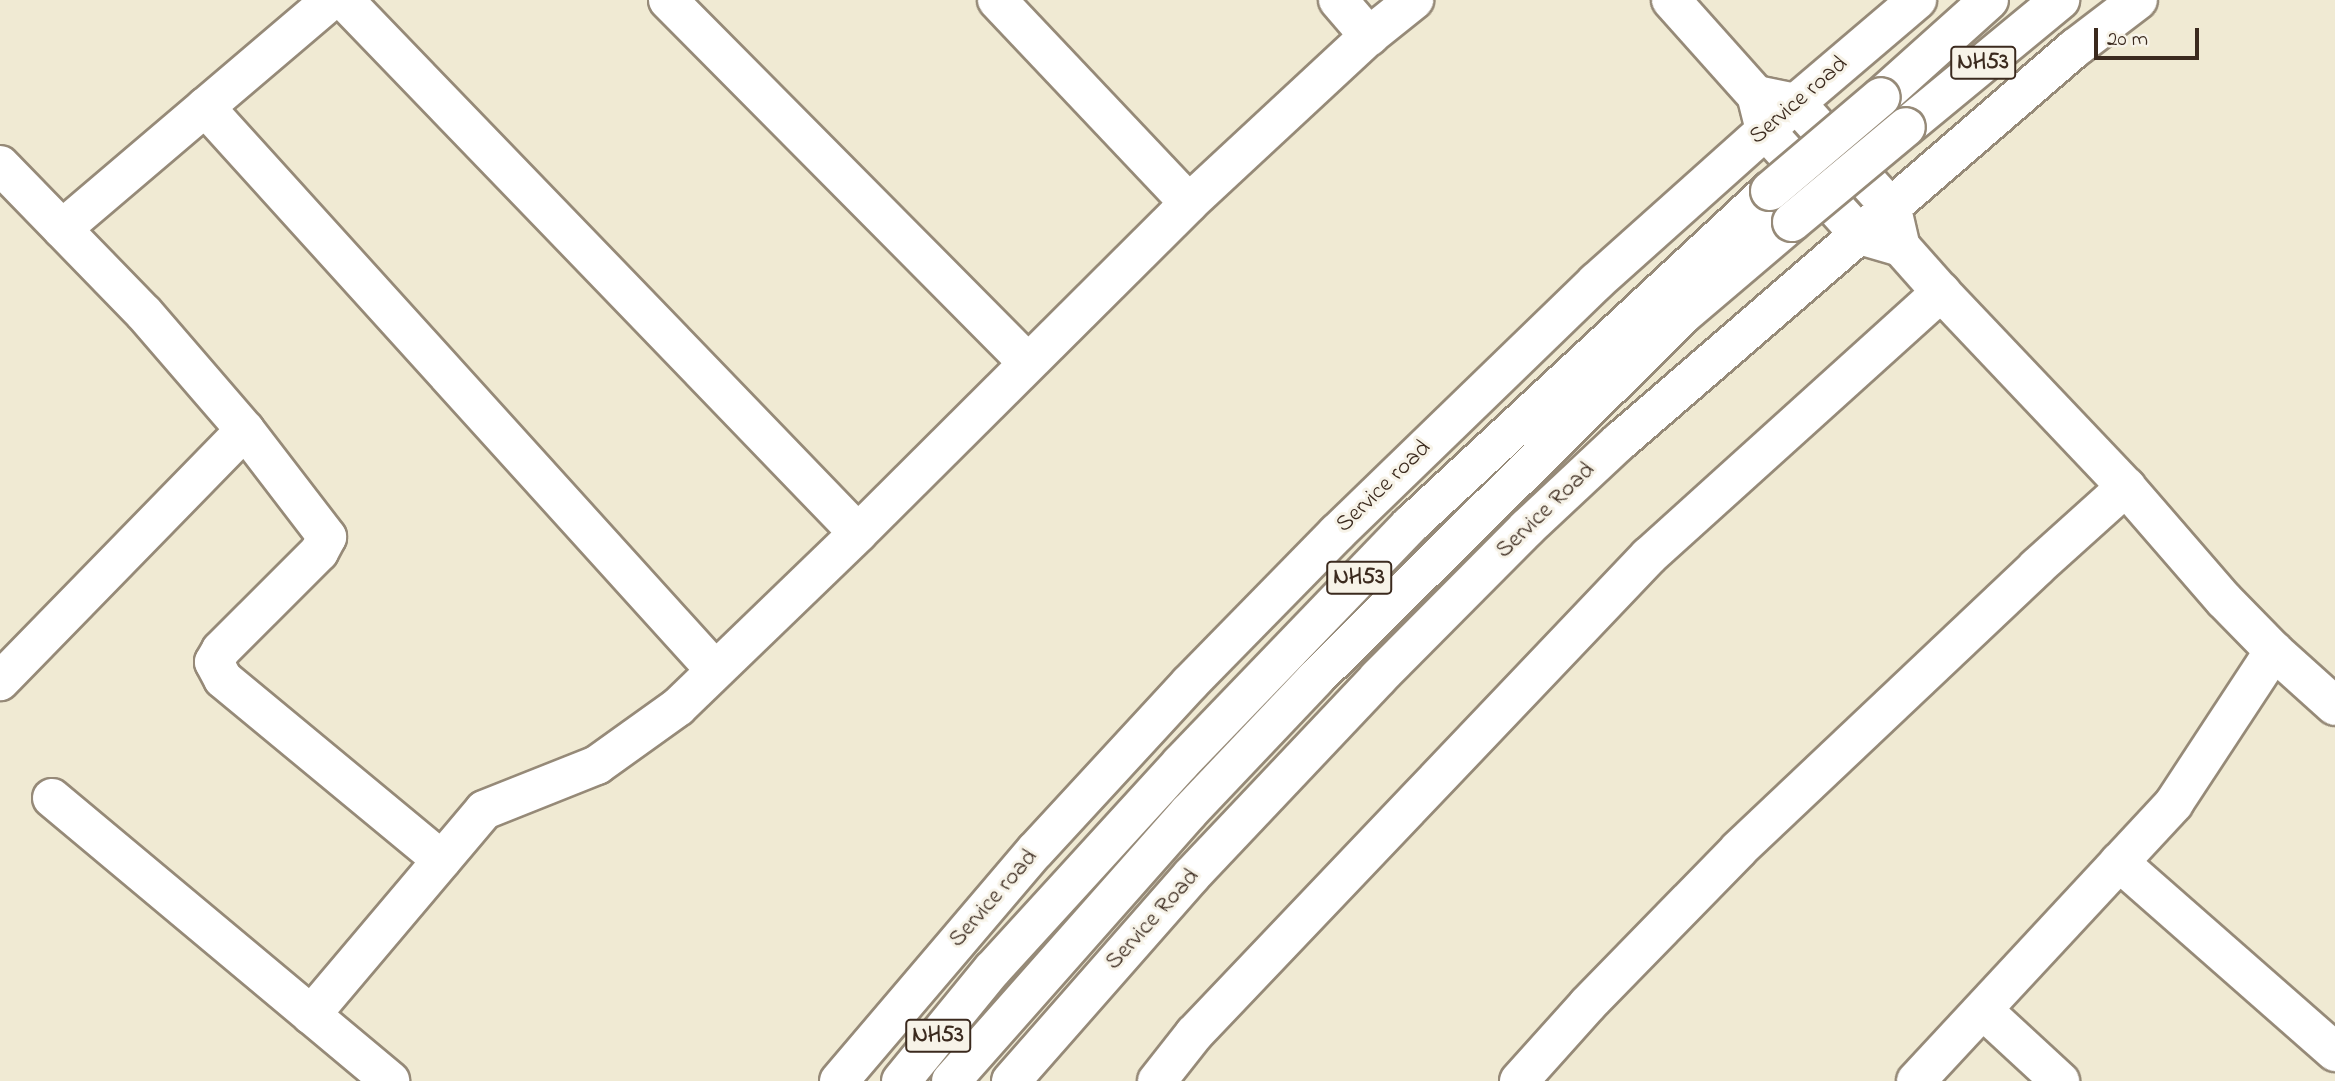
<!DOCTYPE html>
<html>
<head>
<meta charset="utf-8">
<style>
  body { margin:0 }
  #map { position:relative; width:2335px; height:1081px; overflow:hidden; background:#f0ead3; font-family:"Indie Flower",sans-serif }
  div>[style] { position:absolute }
  .roads { filter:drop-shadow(2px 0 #968a78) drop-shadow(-2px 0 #968a78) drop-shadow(0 2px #968a78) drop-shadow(0 -2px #968a78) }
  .street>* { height:38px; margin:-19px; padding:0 19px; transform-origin:19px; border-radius:19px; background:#fff }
  .highway>* { height:38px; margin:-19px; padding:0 19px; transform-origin:19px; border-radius:19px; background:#fff }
  .bridges { filter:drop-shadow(2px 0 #968a78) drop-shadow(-2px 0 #968a78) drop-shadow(0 2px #968a78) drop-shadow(0 -2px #968a78) }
  .highway-bridge>* { height:38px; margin:-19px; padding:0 19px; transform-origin:19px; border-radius:19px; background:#fff }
  span { translate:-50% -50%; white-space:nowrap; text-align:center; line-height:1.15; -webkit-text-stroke:6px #f7f3e8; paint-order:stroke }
  .shield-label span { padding:2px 5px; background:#f7f3e8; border:2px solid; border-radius:5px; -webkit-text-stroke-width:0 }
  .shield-label { font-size:23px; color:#3b2a1e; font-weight:700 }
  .street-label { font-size:24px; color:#3b2a1e }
  .scale { position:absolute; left:2094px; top:28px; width:105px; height:32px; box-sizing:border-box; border:4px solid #3b2a1e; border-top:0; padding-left:9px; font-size:21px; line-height:24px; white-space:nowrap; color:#3b2a1e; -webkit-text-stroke:5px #f7f3e8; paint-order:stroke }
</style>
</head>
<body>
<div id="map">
  <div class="roads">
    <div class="street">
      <div style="left:344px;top:0;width:740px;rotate:46.04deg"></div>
      <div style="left:668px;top:0;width:510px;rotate:45.24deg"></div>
      <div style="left:997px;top:0;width:279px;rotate:46.6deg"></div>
      <div style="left:1338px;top:0;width:48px;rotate:49.3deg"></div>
      <div style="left:1671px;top:0;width:127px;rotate:48.2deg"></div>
      <div style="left:205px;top:107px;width:760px;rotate:47.83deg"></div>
      <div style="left:0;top:165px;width:206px;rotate:45.8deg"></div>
      <div style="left:144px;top:313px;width:155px;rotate:49.2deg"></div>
      <div style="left:245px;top:430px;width:351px;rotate:134.3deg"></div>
      <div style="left:62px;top:229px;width:353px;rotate:-40.4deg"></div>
      <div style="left:1901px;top:247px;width:43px;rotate:-163.7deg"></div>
      <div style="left:1860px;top:235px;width:142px;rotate:-132.1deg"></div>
      <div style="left:1765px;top:130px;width:36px;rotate:-104deg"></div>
      <div style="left:1756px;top:95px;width:41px;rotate:11.3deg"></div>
      <div style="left:1796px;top:103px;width:143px;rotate:47.8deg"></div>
      <div style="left:1892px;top:209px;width:39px;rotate:77deg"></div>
      <div style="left:1901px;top:247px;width:60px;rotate:48.4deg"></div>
      <div style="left:1941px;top:292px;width:269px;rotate:46.5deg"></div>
      <div style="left:2126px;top:487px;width:150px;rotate:49.1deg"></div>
      <div style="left:2224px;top:600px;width:71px;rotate:45.6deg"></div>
      <div style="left:2274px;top:651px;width:82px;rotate:42deg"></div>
      <div style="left:245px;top:430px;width:135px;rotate:52.5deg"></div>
      <div style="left:327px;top:537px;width:17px;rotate:118deg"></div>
      <div style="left:319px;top:552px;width:139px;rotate:135deg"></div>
      <div style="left:221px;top:650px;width:14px;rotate:120deg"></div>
      <div style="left:214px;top:662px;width:19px;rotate:62deg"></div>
      <div style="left:223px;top:679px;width:284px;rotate:39.6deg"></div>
      <div style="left:52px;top:798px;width:441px;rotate:39.9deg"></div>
      <div style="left:2119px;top:862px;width:288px;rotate:41.3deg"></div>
      <div style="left:1983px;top:1010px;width:105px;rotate:42.7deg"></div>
      <div style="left:311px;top:1015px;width:268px;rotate:-49.8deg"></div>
      <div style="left:484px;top:810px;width:122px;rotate:-21.7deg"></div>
      <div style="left:597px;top:765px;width:100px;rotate:-35.6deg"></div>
      <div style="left:678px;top:707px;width:250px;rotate:-44deg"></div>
      <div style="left:858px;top:533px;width:467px;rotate:-44.9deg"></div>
      <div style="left:1189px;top:203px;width:246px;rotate:-42.9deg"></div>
      <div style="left:1369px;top:36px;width:58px;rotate:-38.7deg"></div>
      <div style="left:1157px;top:1081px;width:60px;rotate:-51.8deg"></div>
      <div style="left:1194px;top:1034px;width:660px;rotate:-46.41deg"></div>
      <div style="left:1649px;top:556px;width:394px;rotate:-42.1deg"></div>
      <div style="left:1519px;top:1081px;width:103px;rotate:-48.1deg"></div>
      <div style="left:1588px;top:1004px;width:216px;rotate:-45.7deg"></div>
      <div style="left:1739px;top:849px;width:410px;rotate:-43.4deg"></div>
      <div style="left:2037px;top:567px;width:120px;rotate:-42deg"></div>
      <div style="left:1916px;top:1081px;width:379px;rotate:-47.1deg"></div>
      <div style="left:2174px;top:803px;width:182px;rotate:-56.7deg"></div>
    </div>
    <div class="highway">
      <div style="left:1881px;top:97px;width:145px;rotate:-41.9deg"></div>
      <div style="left:1906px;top:127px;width:200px;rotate:-39.5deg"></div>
      <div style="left:839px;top:1081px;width:302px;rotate:-49.6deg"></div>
      <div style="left:1035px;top:851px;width:229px;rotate:-47.3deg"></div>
      <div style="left:1190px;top:683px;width:210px;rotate:-45.6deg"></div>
      <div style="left:1337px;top:533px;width:361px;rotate:-44.1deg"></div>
      <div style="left:1596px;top:282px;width:268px;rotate:-41.8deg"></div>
      <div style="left:1796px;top:103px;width:159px;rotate:-40.4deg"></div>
      <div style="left:901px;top:1081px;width:144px;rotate:-50.7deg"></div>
      <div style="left:992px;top:970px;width:280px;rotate:-47.6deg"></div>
      <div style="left:1181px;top:763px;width:330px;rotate:-46.1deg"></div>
      <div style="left:1410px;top:525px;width:491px;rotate:-42.9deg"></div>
      <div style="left:951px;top:1081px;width:359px;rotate:-48.5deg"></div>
      <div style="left:1189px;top:812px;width:183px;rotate:-46.5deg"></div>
      <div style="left:1315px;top:679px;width:520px;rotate:-44.69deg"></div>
      <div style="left:1685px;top:313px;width:140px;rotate:-40.4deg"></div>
      <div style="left:1011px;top:1081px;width:274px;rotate:-48.7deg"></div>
      <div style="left:1192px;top:875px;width:271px;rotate:-46.6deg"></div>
      <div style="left:1378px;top:678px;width:211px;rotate:-45.2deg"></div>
      <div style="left:1527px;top:528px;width:126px;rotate:-43.1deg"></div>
      <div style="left:1619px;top:442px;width:603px;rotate:-40.83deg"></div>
      <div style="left:2075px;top:48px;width:79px;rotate:-37.3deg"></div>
    </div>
  </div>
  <div class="bridges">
    <div class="highway-bridge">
      <div style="left:1770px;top:191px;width:145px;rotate:-40.3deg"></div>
      <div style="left:1792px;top:222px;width:148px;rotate:-39.8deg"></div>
    </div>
  </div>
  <div class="shield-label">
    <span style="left:1983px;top:63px">NH53</span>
    <span style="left:1359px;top:578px">NH53</span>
    <span style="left:938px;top:1036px">NH53</span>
  </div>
  <div class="street-label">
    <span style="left:1799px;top:101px;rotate:-41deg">Service road</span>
    <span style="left:1384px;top:487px;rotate:-44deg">Service road</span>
    <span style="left:1546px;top:511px;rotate:-44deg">Service Road</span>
    <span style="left:994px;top:899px;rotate:-49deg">Service road</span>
    <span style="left:1153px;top:920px;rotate:-48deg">Service Road</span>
  </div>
  <div class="scale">20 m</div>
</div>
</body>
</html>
